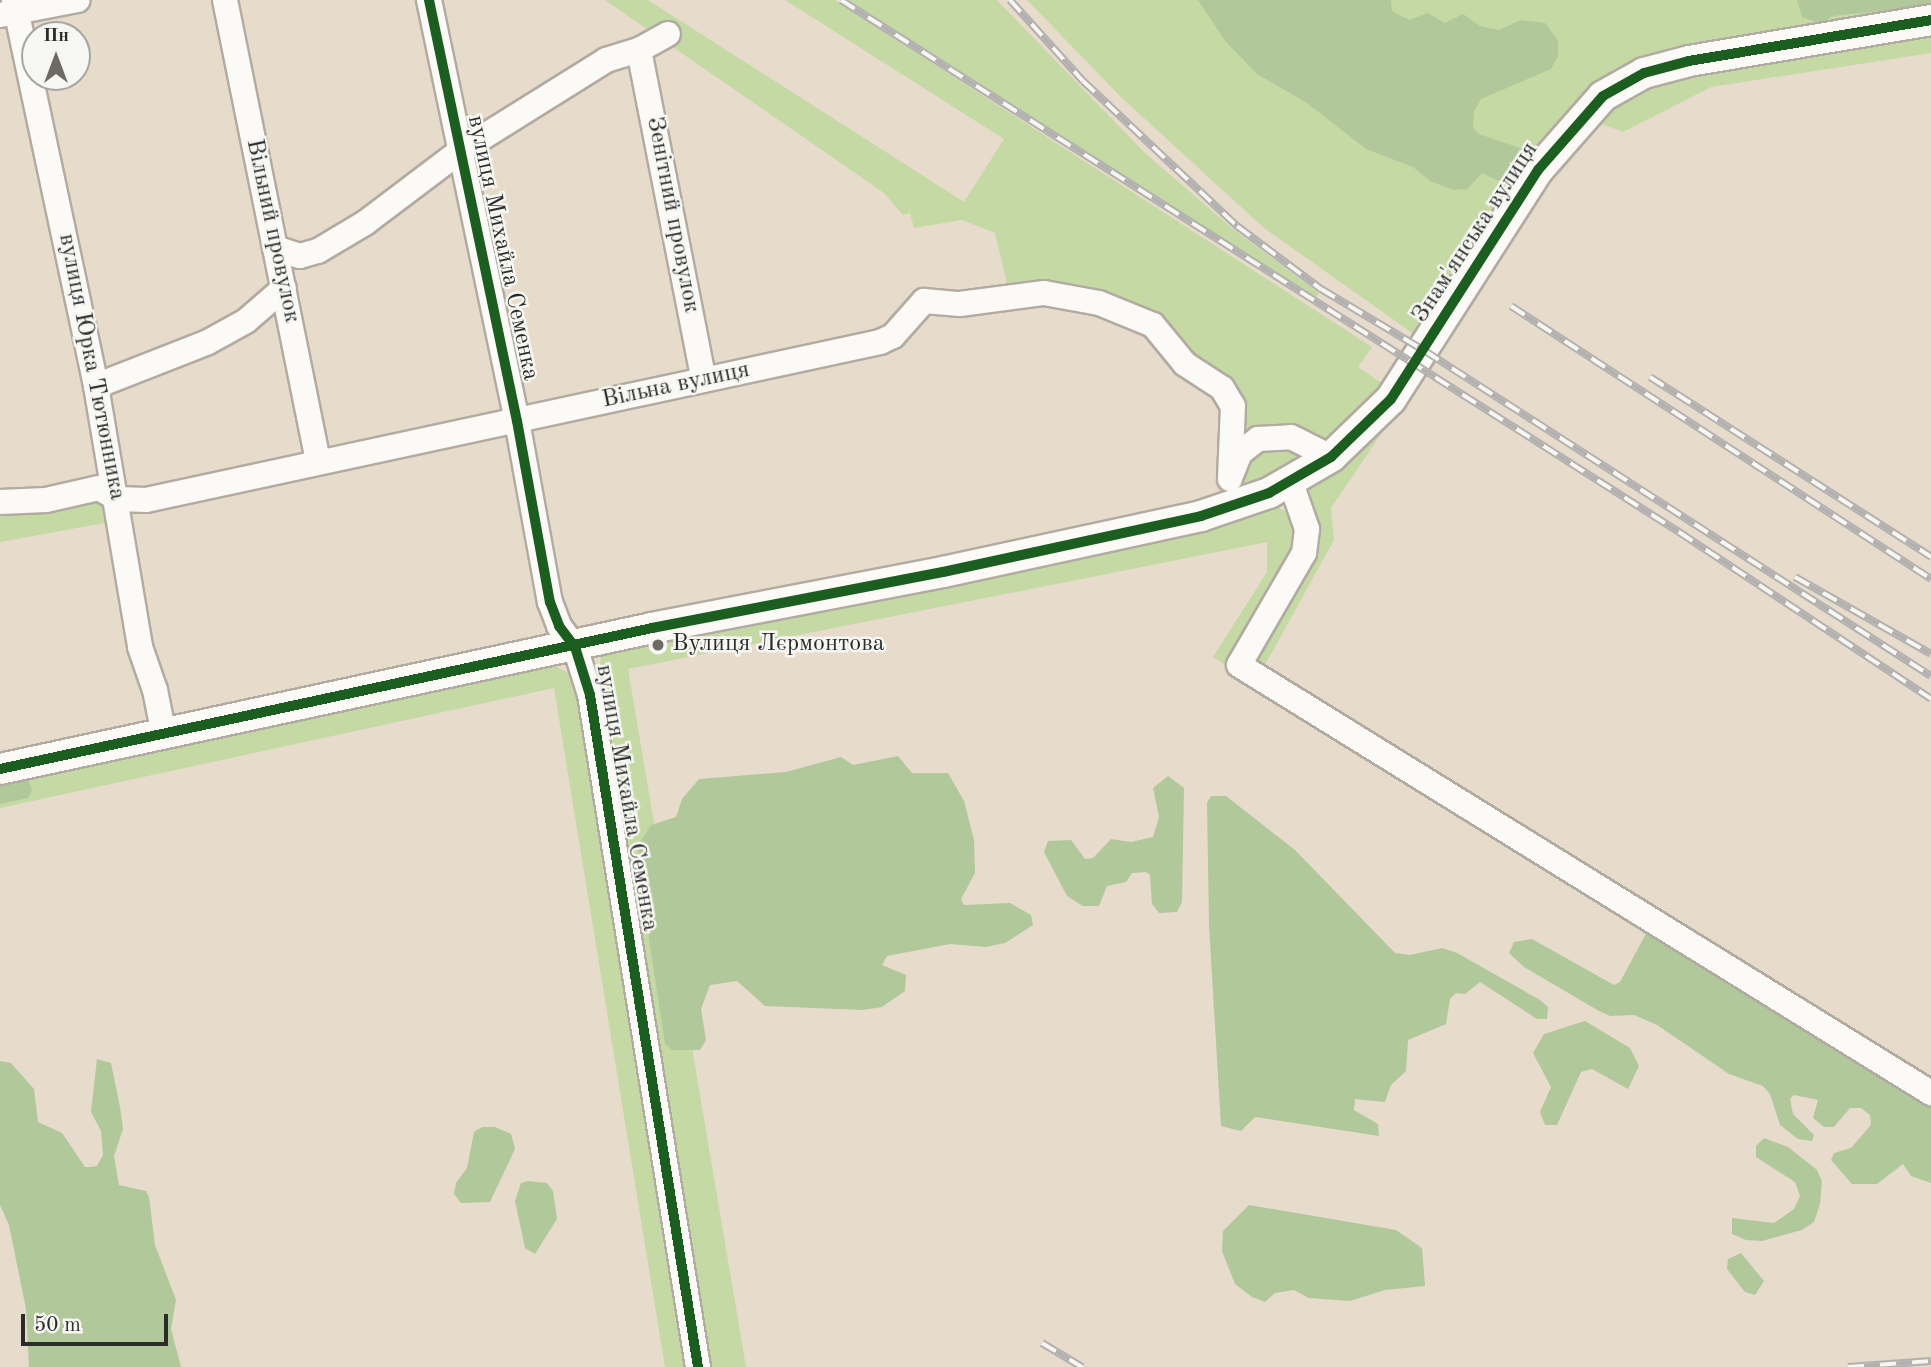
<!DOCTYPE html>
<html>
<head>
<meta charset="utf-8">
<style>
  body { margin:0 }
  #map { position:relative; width:1931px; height:1367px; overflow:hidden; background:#e7dbcb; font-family:"Old Standard TT",serif }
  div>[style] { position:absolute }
  .green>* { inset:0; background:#c4d9a4 }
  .forest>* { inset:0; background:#b1c89a }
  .roads { filter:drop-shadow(2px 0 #b2aba1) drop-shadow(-2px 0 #b2aba1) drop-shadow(0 2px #b2aba1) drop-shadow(0 -2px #b2aba1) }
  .minor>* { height:24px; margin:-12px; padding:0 12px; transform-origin:12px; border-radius:12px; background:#fbfaf7 }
  .tertiary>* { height:30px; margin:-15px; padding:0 15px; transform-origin:15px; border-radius:15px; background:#fbfaf7 }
  .rail>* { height:8px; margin-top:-4px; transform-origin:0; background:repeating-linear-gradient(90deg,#f6f6f2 0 16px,#b3b1af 0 32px); box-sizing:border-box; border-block:2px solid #b3b1af }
  .cycleway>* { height:10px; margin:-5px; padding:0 5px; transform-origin:5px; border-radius:5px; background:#1b5e20 }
  .dots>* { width:19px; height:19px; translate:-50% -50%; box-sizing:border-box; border:4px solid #f6f6f2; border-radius:50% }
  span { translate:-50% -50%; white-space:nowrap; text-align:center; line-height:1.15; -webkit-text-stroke:5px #f6f6f2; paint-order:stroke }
  .street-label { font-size:24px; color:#2b2b2b }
  .poi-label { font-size:24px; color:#2b2b2b }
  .left { translate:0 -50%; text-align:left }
  .north { position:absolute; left:21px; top:21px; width:70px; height:70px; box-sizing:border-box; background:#f6f6f2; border:2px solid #a5a5a2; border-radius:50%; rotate:0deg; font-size:19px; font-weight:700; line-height:28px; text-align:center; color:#2b2b2b }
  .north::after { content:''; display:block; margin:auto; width:24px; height:32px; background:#6d6963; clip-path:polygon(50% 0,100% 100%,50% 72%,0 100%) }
  .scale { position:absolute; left:21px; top:1314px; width:147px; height:32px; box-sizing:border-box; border:4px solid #2b2b2b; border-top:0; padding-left:9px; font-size:21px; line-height:24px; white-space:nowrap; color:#2b2b2b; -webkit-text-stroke:5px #f6f6f2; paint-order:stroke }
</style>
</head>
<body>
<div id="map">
  <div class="green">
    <div style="clip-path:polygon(605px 0,648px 0,964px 202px,1004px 139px,785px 0,835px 0,1372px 347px,1358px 367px,1386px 386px,1306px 462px,1240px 489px,1236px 485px,1237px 403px,1168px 333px,1009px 292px,995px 233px,962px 220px,914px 228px,910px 213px,903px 215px,884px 193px)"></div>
    <div style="clip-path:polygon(848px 0,997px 0,1145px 153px,1233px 229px,1319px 293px,1316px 298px,1195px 223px)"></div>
    <div style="clip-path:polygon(1027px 0,1931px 0,1931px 12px,1642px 66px,1418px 337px,1264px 228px,1122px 98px)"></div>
    <div style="clip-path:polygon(1931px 29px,1931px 53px,1711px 87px,1623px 132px,1591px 120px,1647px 81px)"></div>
    <div style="clip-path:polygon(1418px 379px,1331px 508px,1334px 540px,1261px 672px,1254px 650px,1308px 556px,1307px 493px,1312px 482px)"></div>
    <div style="clip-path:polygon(99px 494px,115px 521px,0 542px,0 507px)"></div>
    <div style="clip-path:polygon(1272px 504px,1293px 516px,1297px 549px,1227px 666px,1213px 657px,1267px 572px,1267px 542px,628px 669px,746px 1367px,707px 1367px,599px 672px,601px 655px)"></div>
    <div style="clip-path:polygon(551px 664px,572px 675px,579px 698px,687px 1367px,665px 1367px,554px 688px,0 808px,0 779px)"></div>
  </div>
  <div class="forest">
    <div style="clip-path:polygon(1198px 0,1391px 0,1392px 11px,1409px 20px,1428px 13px,1445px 23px,1463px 14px,1480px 26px,1499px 30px,1521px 20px,1545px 23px,1558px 40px,1558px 56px,1551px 69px,1481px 99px,1474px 111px,1473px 127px,1479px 134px,1529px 151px,1527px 167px,1516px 179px,1499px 181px,1482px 173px,1467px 189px,1453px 190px,1430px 181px,1413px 167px,1366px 149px,1307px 103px,1257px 74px,1226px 42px)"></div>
    <div style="clip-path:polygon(1797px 0,1931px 0,1931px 6px,1832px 16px,1822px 24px,1802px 17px)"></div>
    <div style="clip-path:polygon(898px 756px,912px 773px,948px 773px,964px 801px,974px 840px,975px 873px,961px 899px,964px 905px,1010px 903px,1031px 915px,1033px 925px,1005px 943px,986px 947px,950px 944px,887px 956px,882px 965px,906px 975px,905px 991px,882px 1007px,863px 1010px,765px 1006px,737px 981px,710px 985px,701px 1009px,706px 1040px,700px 1050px,672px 1050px,665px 1044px,637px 860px,640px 843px,651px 825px,676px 817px,682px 799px,699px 779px,786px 772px,841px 757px,853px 765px)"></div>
    <div style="clip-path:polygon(1168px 776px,1184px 788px,1182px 902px,1177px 912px,1159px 913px,1152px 904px,1150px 875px,1146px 872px,1132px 873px,1126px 882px,1107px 886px,1099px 906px,1083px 906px,1067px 896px,1044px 852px,1048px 841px,1071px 840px,1085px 859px,1093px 858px,1111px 839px,1131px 842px,1153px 837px,1159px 817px,1153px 788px)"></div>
    <div style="clip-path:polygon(27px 777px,32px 790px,28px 798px,0 804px,0 781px)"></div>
    <div style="clip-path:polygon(1211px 796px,1226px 796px,1295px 850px,1395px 953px,1410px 955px,1442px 948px,1457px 953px,1540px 1000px,1548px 1007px,1547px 1019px,1537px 1019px,1480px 982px,1465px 994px,1456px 993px,1450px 999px,1446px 1024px,1408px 1040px,1406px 1071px,1391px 1085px,1385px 1102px,1355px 1099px,1354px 1110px,1378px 1124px,1379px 1136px,1255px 1117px,1241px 1131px,1221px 1126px,1209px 925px,1207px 803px)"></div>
    <div style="clip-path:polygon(1648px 930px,1931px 1097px,1931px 1183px,1911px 1176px,1903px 1164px,1877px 1184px,1852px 1184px,1831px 1160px,1834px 1153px,1851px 1148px,1871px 1125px,1870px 1115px,1861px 1108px,1850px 1108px,1834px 1127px,1824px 1127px,1813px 1118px,1818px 1100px,1794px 1095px,1790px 1099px,1793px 1114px,1814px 1135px,1812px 1141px,1798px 1139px,1780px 1125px,1770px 1094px,1763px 1086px,1729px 1074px,1657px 1025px,1634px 1015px,1610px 1016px,1599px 1011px,1524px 967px,1509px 953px,1514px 942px,1532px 939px,1614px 985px,1620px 982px)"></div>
    <div style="clip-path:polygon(1585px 1021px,1630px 1048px,1639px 1066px,1628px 1089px,1592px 1069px,1581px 1072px,1557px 1125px,1545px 1125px,1540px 1112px,1551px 1087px,1533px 1053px,1544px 1034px)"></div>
    <div style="clip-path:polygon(97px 1059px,111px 1063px,120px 1107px,123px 1129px,114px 1156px,119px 1185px,146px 1191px,149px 1197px,155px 1245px,176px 1300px,171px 1329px,181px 1367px,29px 1367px,26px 1309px,9px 1225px,0 1205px,0 1061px,11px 1063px,34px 1089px,38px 1122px,62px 1133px,85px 1167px,90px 1167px,97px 1166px,103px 1155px,101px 1131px,91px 1112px)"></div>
    <div style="clip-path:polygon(482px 1127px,495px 1127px,511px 1134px,515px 1149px,490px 1202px,461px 1203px,454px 1194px,456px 1183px,467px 1168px,474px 1132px)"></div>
    <div style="clip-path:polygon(1764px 1138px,1788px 1147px,1817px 1170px,1822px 1181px,1820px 1204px,1814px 1222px,1802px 1230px,1762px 1241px,1746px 1240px,1732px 1234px,1732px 1218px,1774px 1223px,1794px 1209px,1800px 1196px,1795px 1182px,1756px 1157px,1756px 1146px)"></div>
    <div style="clip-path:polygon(528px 1181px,547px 1183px,553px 1191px,557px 1219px,535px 1254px,525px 1248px,515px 1201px,521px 1183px)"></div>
    <div style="clip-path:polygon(1249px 1205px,1396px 1230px,1422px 1248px,1425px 1286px,1385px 1290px,1350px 1301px,1309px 1298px,1294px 1290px,1275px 1293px,1265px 1302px,1252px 1297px,1235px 1284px,1222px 1251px,1223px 1231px)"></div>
    <div style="clip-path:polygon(1741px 1253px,1764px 1281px,1755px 1295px,1745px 1292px,1727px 1269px,1728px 1259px)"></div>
  </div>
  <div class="roads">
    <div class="minor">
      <div style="left:14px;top:0;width:395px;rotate:78deg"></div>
      <div style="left:96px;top:386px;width:265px;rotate:80.4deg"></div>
      <div style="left:140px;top:647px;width:46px;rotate:70.8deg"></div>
      <div style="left:155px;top:690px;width:46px;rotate:78.7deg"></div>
      <div style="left:225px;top:0;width:471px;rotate:78.6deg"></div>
      <div style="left:429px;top:0;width:430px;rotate:78.2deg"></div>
      <div style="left:517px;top:421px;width:184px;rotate:79.7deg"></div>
      <div style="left:550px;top:602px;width:26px;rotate:69deg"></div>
      <div style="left:559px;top:626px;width:26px;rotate:53deg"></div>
      <div style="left:575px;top:647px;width:50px;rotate:72.6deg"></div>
      <div style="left:590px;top:695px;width:681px;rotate:80.87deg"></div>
      <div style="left:0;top:15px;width:79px;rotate:-10.9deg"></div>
      <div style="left:639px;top:50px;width:336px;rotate:78.9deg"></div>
      <div style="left:275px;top:248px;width:26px;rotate:18deg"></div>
      <div style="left:300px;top:256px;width:19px;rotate:-16deg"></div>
      <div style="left:318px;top:251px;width:55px;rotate:-30.8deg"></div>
      <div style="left:365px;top:223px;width:118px;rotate:-37.1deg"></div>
      <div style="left:459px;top:152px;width:173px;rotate:-32deg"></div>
      <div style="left:606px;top:60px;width:34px;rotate:-17deg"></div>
      <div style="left:639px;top:50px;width:33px;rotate:-29deg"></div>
      <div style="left:96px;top:386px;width:120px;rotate:-21.4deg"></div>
      <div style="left:208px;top:342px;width:43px;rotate:-28.9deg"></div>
      <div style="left:246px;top:321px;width:50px;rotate:-41deg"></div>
      <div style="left:1232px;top:473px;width:22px;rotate:-68deg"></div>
      <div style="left:1240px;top:453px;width:23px;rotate:-38deg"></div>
      <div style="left:1258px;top:439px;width:33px;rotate:-3deg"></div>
      <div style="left:1291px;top:437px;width:45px;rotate:26.6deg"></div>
      <div style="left:1291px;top:483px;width:49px;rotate:70.8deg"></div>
      <div style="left:1307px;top:529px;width:24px;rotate:97deg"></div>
      <div style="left:1304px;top:553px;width:129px;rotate:120.1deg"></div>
      <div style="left:1239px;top:665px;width:814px;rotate:31.74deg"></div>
      <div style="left:0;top:502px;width:46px;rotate:-2.5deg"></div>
      <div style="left:46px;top:500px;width:54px;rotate:-12.8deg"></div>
      <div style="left:99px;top:488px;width:22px;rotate:30deg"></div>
      <div style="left:118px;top:499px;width:28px;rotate:2deg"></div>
      <div style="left:146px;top:500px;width:751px;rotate:-12.15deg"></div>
      <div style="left:880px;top:342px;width:14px;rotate:-25deg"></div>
      <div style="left:893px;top:336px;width:47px;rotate:-48.5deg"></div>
      <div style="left:924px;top:301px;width:36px;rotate:5deg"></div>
      <div style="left:960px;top:304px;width:85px;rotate:-7.5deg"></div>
      <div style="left:1044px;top:293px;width:56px;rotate:10.3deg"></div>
      <div style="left:1099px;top:303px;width:58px;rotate:22.2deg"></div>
      <div style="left:1153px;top:325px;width:50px;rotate:50.6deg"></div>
      <div style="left:1185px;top:364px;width:44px;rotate:33deg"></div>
      <div style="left:1222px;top:388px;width:21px;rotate:59deg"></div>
      <div style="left:1233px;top:406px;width:73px;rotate:92.4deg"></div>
    </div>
    <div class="tertiary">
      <div style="left:0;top:769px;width:667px;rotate:-12.2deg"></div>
      <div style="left:652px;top:628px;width:296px;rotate:-10.9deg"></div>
      <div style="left:943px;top:572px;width:264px;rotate:-12.2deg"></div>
      <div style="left:1201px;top:516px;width:72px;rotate:-18.7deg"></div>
      <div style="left:1269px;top:493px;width:72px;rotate:-30.1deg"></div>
      <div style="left:1331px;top:457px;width:83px;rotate:-44deg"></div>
      <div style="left:1391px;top:399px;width:272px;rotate:-57.3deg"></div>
      <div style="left:1538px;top:170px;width:98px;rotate:-48.7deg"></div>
      <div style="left:1603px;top:96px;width:47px;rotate:-29.3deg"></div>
      <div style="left:1644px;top:73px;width:47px;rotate:-14.9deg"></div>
      <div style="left:1689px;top:61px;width:245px;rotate:-9.6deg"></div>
    </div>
  </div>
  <div class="rail">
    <div style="left:841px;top:0;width:993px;rotate:32.41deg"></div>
    <div style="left:1679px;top:532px;width:302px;rotate:33.5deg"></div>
    <div style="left:1010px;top:0;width:109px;rotate:48deg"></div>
    <div style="left:1083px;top:81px;width:212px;rotate:43.3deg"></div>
    <div style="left:1237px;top:226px;width:105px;rotate:36.9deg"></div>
    <div style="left:1321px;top:289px;width:121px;rotate:30.8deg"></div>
    <div style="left:1425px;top:351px;width:601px;rotate:32.71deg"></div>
    <div style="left:1511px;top:306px;width:501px;rotate:33.02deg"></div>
    <div style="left:1650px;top:377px;width:334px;rotate:32.6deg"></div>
    <div style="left:1795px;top:577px;width:156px;rotate:29.5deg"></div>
    <div style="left:1042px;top:1343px;width:47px;rotate:31deg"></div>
    <div style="left:1848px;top:1367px;width:83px;rotate:-4.1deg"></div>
  </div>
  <div class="cycleway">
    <div style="left:429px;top:0;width:430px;rotate:78.2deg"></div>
    <div style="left:517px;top:421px;width:184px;rotate:79.7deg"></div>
    <div style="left:550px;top:602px;width:26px;rotate:69deg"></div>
    <div style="left:559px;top:626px;width:26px;rotate:53deg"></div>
    <div style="left:575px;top:647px;width:50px;rotate:72.6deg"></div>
    <div style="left:590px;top:695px;width:681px;rotate:80.87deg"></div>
    <div style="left:0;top:769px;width:667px;rotate:-12.2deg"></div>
    <div style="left:652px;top:628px;width:296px;rotate:-10.9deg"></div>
    <div style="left:943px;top:572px;width:264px;rotate:-12.2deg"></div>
    <div style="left:1201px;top:516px;width:72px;rotate:-18.7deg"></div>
    <div style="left:1269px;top:493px;width:72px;rotate:-30.1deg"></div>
    <div style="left:1331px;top:457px;width:83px;rotate:-44deg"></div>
    <div style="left:1391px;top:399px;width:272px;rotate:-57.3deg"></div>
    <div style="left:1538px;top:170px;width:98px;rotate:-48.7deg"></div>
    <div style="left:1603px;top:96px;width:47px;rotate:-29.3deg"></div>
    <div style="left:1644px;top:73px;width:47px;rotate:-14.9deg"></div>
    <div style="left:1689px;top:61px;width:245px;rotate:-9.6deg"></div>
  </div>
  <div class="dots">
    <div style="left:658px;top:645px;background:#6d6963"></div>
  </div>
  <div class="street-label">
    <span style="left:672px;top:215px;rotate:79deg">Зенітний провулок</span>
    <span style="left:272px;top:231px;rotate:78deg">Вільний провулок</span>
    <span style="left:1476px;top:233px;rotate:-57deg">Знам'янська вулиця</span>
    <span style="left:502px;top:248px;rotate:78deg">вулиця Михайла Семенка</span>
    <span style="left:91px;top:367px;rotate:79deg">вулиця Юрка Тютюнника</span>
    <span style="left:676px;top:386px;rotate:-12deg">Вільна вулиця</span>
    <span style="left:626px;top:798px;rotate:80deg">вулиця Михайла Семенка</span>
  </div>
  <div class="poi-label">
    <span class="left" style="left:672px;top:645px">Вулиця Лєрмонтова</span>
  </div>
  <div class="north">Пн</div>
  <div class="scale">50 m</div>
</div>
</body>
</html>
